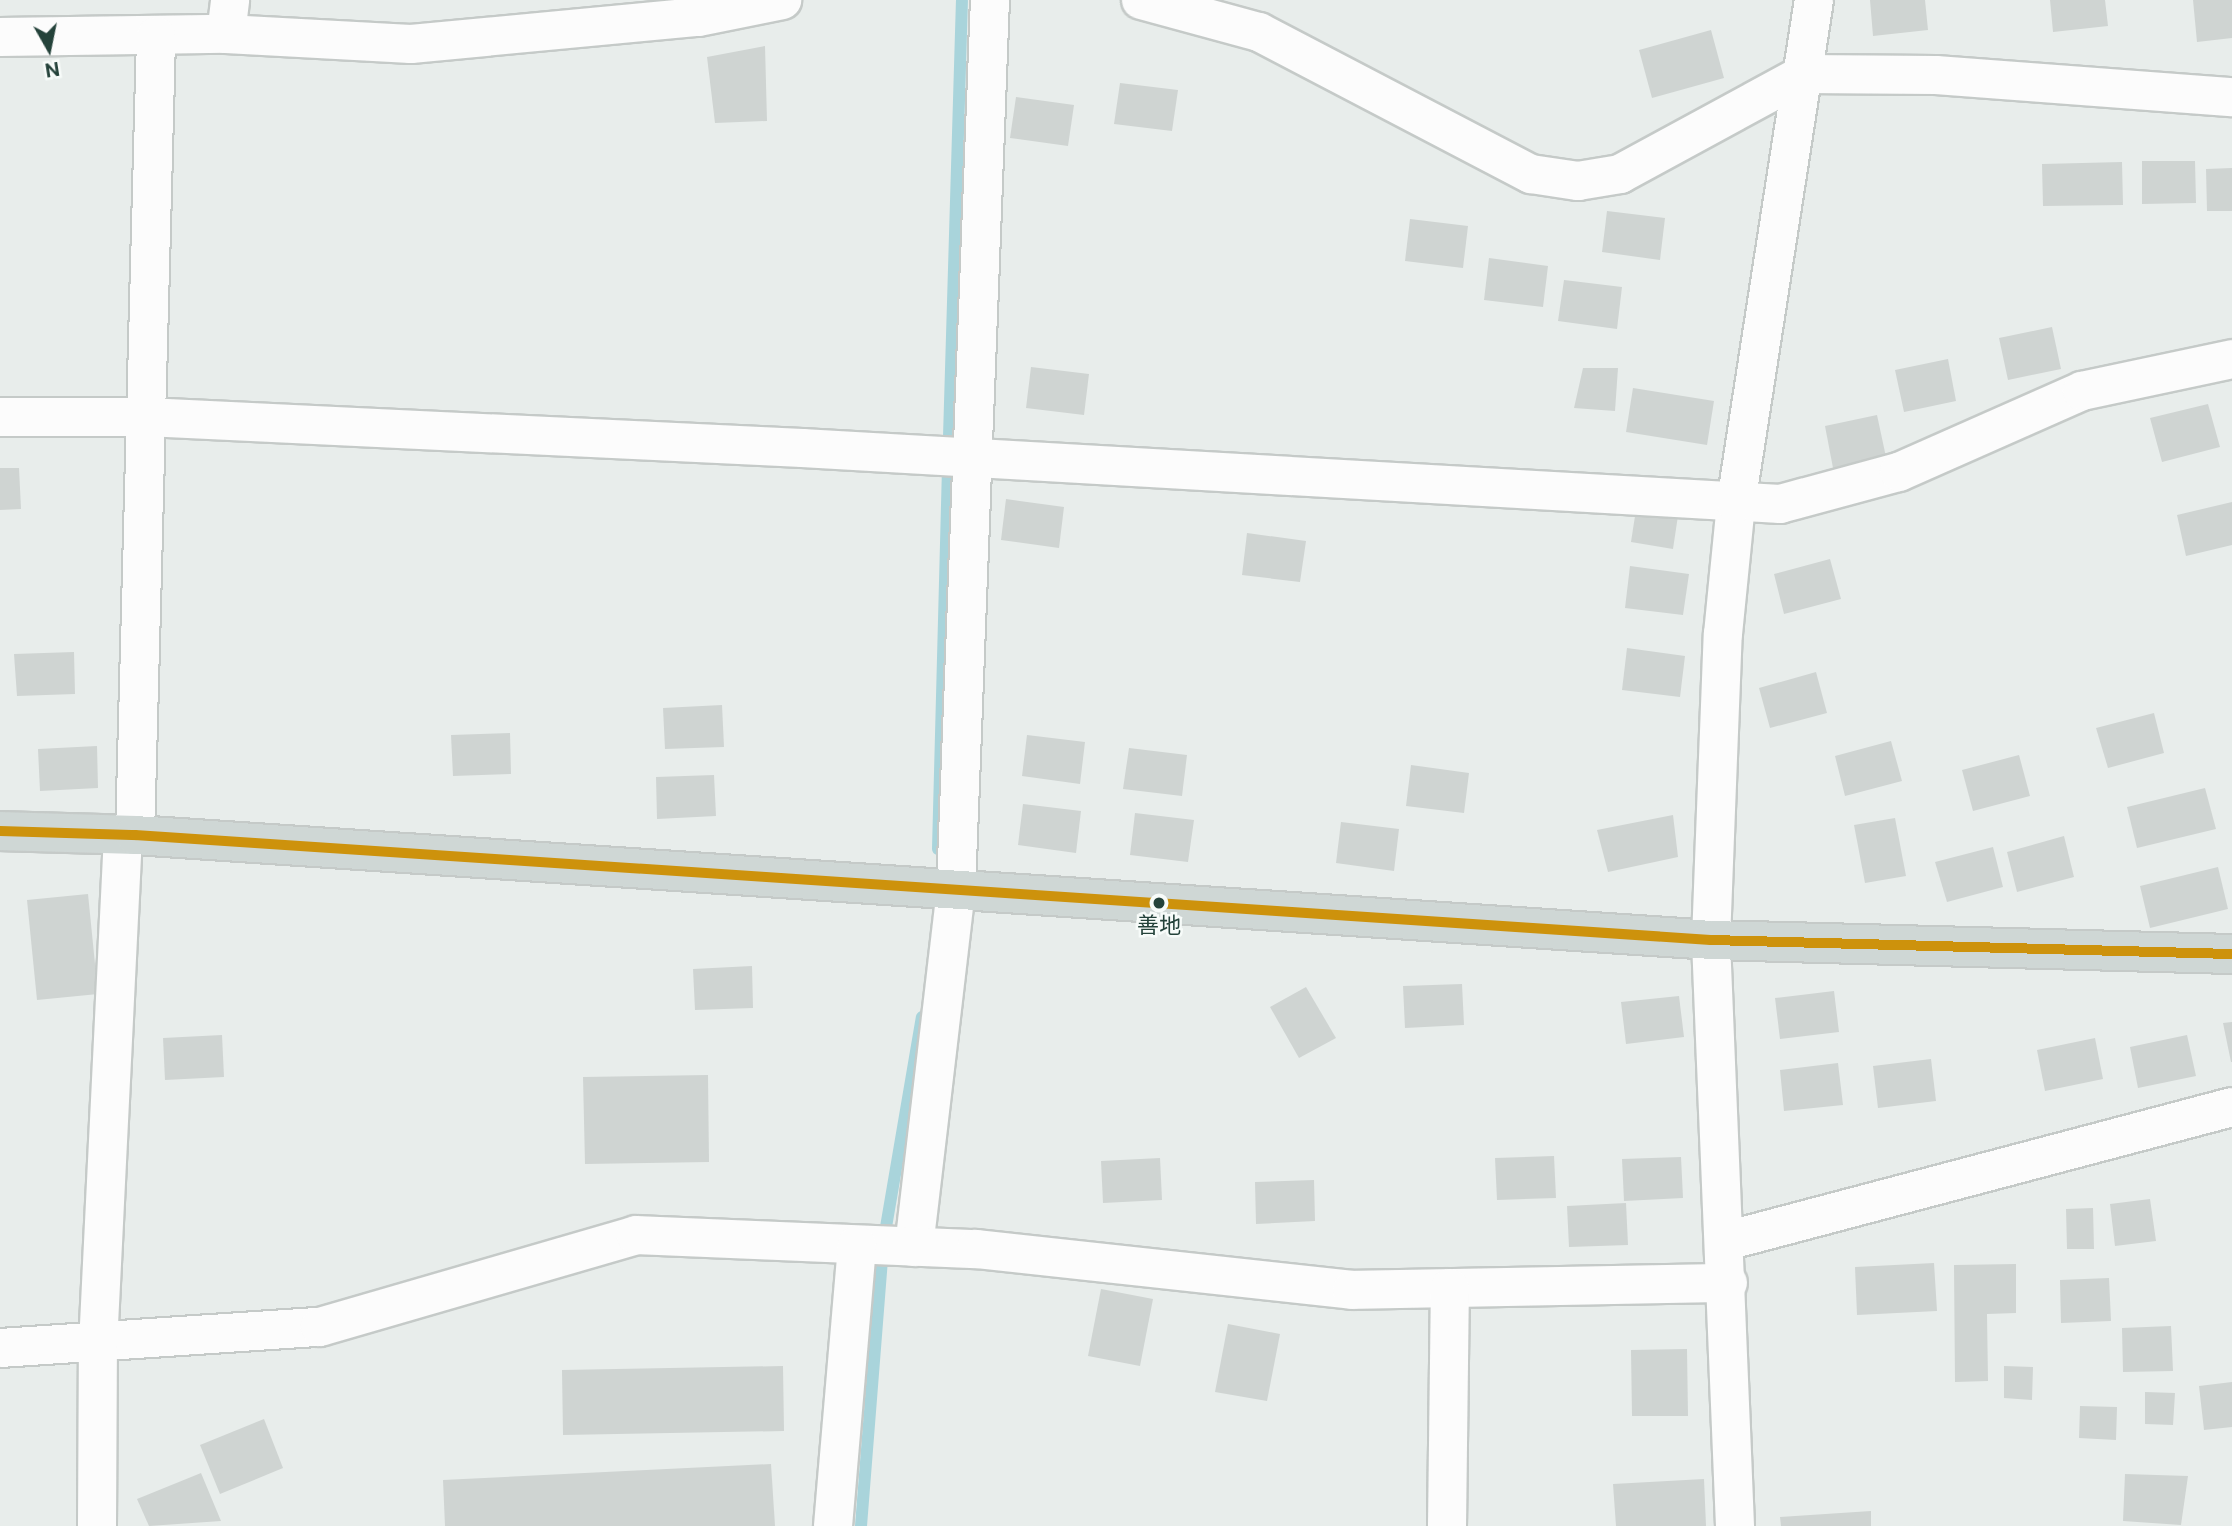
<!DOCTYPE html>
<html>
<head>
<meta charset="utf-8">
<style>
  body { margin:0 }
  #map { position:relative; width:2232px; height:1526px; overflow:hidden; background:#e8edeb; font-family:"Public Sans","Noto Sans JP",sans-serif }
  div>[style] { position:absolute }
  .stream>* { height:12px; margin:-6px; padding:0 6px; transform-origin:6px; border-radius:6px; background:#a9d4db }
  .building>* { inset:0; background:#cfd4d2 }
  .roads { filter:drop-shadow(2px 0 #c5cac8) drop-shadow(-2px 0 #c5cac8) drop-shadow(0 2px #c5cac8) drop-shadow(0 -2px #c5cac8) }
  .minor>* { height:38px; margin:-19px; padding:0 19px; transform-origin:19px; border-radius:19px; background:#fcfcfc }
  .major>* { height:38px; margin:-19px; padding:0 19px; transform-origin:19px; border-radius:19px; background:#cfd7d5 }
  .bus-1>* { height:10px; margin:-5px; padding:0 5px; transform-origin:5px; border-radius:5px; background:#cd920c }
  .dots>* { width:19px; height:19px; translate:-50% -50%; box-sizing:border-box; border:4px solid #f7fbf9; border-radius:50% }
  span { translate:-50% -50%; white-space:nowrap; text-align:center; line-height:1.15; -webkit-text-stroke:5px #f7fbf9; paint-order:stroke }
  .bus-label { font-size:22px; color:#24423a }
  .north { position:absolute; left:14px; top:14px; width:70px; height:70px; -webkit-text-stroke:5px #f7fbf9; paint-order:stroke; rotate:171deg; font-size:19px; font-weight:700; line-height:28px; text-align:center; color:#24423a }
  .north::after { content:''; display:block; margin:auto; width:24px; height:32px; background:#24423a; clip-path:polygon(50% 0,100% 100%,50% 72%,0 100%) }
</style>
</head>
<body>
<div id="map">
  <div class="stream">
    <div style="left:949px;top:437px;width:436px;rotate:-88.3deg"></div>
    <div style="left:938px;top:849px;width:371px;rotate:-88.5deg"></div>
    <div style="left:886px;top:1227px;width:213px;rotate:-80.3deg"></div>
    <div style="left:861px;top:1526px;width:270px;rotate:-85.5deg"></div>
  </div>
  <div class="building">
    <div style="clip-path:polygon(1870px 0,1925px 0,1928px 30px,1873px 36px)"></div>
    <div style="clip-path:polygon(2050px 0,2105px 0,2108px 26px,2053px 32px)"></div>
    <div style="clip-path:polygon(2193px 0,2232px 0,2232px 38px,2197px 42px)"></div>
    <div style="clip-path:polygon(1711px 30px,1724px 78px,1652px 98px,1639px 50px)"></div>
    <div style="clip-path:polygon(765px 46px,767px 121px,715px 123px,707px 57px)"></div>
    <div style="clip-path:polygon(1120px 83px,1178px 90px,1172px 131px,1114px 124px)"></div>
    <div style="clip-path:polygon(1016px 97px,1074px 105px,1068px 146px,1010px 138px)"></div>
    <div style="clip-path:polygon(2142px 161px,2195px 161px,2196px 203px,2142px 204px)"></div>
    <div style="clip-path:polygon(2122px 162px,2123px 205px,2043px 206px,2042px 164px)"></div>
    <div style="clip-path:polygon(2232px 168px,2232px 211px,2207px 211px,2206px 169px)"></div>
    <div style="clip-path:polygon(1607px 211px,1665px 218px,1660px 260px,1602px 252px)"></div>
    <div style="clip-path:polygon(1410px 219px,1468px 226px,1463px 268px,1405px 261px)"></div>
    <div style="clip-path:polygon(1489px 258px,1548px 266px,1543px 307px,1484px 300px)"></div>
    <div style="clip-path:polygon(1564px 280px,1622px 287px,1617px 329px,1558px 321px)"></div>
    <div style="clip-path:polygon(2052px 327px,2061px 369px,2008px 380px,1999px 338px)"></div>
    <div style="clip-path:polygon(1948px 359px,1956px 401px,1904px 412px,1895px 370px)"></div>
    <div style="clip-path:polygon(1031px 367px,1089px 374px,1084px 415px,1026px 408px)"></div>
    <div style="clip-path:polygon(1583px 368px,1618px 368px,1615px 411px,1574px 408px)"></div>
    <div style="clip-path:polygon(1633px 388px,1714px 401px,1707px 445px,1626px 432px)"></div>
    <div style="clip-path:polygon(2208px 404px,2220px 447px,2162px 462px,2150px 418px)"></div>
    <div style="clip-path:polygon(1877px 415px,1886px 457px,1833px 468px,1825px 426px)"></div>
    <div style="clip-path:polygon(0 468px,19px 468px,21px 509px,0 510px)"></div>
    <div style="clip-path:polygon(1006px 499px,1064px 507px,1059px 548px,1001px 540px)"></div>
    <div style="clip-path:polygon(2232px 502px,2232px 545px,2186px 556px,2177px 515px)"></div>
    <div style="clip-path:polygon(1637px 503px,1679px 509px,1673px 549px,1631px 542px)"></div>
    <div style="clip-path:polygon(1247px 533px,1306px 541px,1300px 582px,1242px 575px)"></div>
    <div style="clip-path:polygon(1830px 559px,1841px 599px,1784px 614px,1774px 574px)"></div>
    <div style="clip-path:polygon(1630px 566px,1689px 574px,1683px 615px,1625px 608px)"></div>
    <div style="clip-path:polygon(1627px 648px,1685px 656px,1680px 697px,1622px 690px)"></div>
    <div style="clip-path:polygon(74px 652px,75px 694px,17px 696px,14px 654px)"></div>
    <div style="clip-path:polygon(1816px 672px,1827px 713px,1770px 728px,1759px 688px)"></div>
    <div style="clip-path:polygon(722px 705px,724px 747px,665px 749px,663px 708px)"></div>
    <div style="clip-path:polygon(2154px 713px,2164px 753px,2108px 768px,2096px 728px)"></div>
    <div style="clip-path:polygon(510px 733px,511px 774px,453px 776px,451px 735px)"></div>
    <div style="clip-path:polygon(1027px 735px,1085px 742px,1080px 784px,1022px 776px)"></div>
    <div style="clip-path:polygon(1891px 741px,1902px 781px,1845px 796px,1835px 756px)"></div>
    <div style="clip-path:polygon(97px 746px,98px 788px,40px 791px,38px 749px)"></div>
    <div style="clip-path:polygon(1129px 748px,1187px 755px,1182px 796px,1123px 789px)"></div>
    <div style="clip-path:polygon(2019px 755px,2030px 796px,1973px 811px,1962px 770px)"></div>
    <div style="clip-path:polygon(1411px 765px,1469px 773px,1464px 813px,1406px 806px)"></div>
    <div style="clip-path:polygon(714px 775px,716px 816px,657px 819px,656px 777px)"></div>
    <div style="clip-path:polygon(2205px 788px,2216px 829px,2137px 848px,2127px 807px)"></div>
    <div style="clip-path:polygon(1023px 804px,1081px 811px,1076px 853px,1018px 845px)"></div>
    <div style="clip-path:polygon(1135px 813px,1194px 820px,1188px 862px,1130px 855px)"></div>
    <div style="clip-path:polygon(1673px 815px,1678px 857px,1608px 872px,1597px 830px)"></div>
    <div style="clip-path:polygon(1895px 818px,1906px 876px,1865px 883px,1854px 825px)"></div>
    <div style="clip-path:polygon(1341px 822px,1399px 829px,1394px 871px,1336px 863px)"></div>
    <div style="clip-path:polygon(2064px 836px,2074px 877px,2017px 892px,2007px 852px)"></div>
    <div style="clip-path:polygon(1993px 847px,2003px 887px,1947px 902px,1935px 862px)"></div>
    <div style="clip-path:polygon(2218px 867px,2228px 909px,2150px 928px,2140px 886px)"></div>
    <div style="clip-path:polygon(88px 894px,98px 994px,37px 1000px,27px 900px)"></div>
    <div style="clip-path:polygon(752px 966px,753px 1008px,695px 1010px,693px 969px)"></div>
    <div style="clip-path:polygon(1462px 984px,1464px 1025px,1405px 1028px,1403px 986px)"></div>
    <div style="clip-path:polygon(1306px 987px,1336px 1038px,1299px 1058px,1270px 1007px)"></div>
    <div style="clip-path:polygon(1834px 991px,1839px 1032px,1780px 1039px,1775px 998px)"></div>
    <div style="clip-path:polygon(1679px 996px,1684px 1037px,1626px 1044px,1621px 1002px)"></div>
    <div style="clip-path:polygon(2232px 1022px,2232px 1062px,2231px 1062px,2223px 1023px)"></div>
    <div style="clip-path:polygon(222px 1035px,224px 1077px,165px 1080px,163px 1038px)"></div>
    <div style="clip-path:polygon(2187px 1035px,2196px 1076px,2138px 1088px,2130px 1047px)"></div>
    <div style="clip-path:polygon(2095px 1038px,2103px 1079px,2045px 1091px,2037px 1050px)"></div>
    <div style="clip-path:polygon(1931px 1059px,1936px 1101px,1878px 1108px,1873px 1066px)"></div>
    <div style="clip-path:polygon(1838px 1063px,1843px 1105px,1784px 1111px,1780px 1070px)"></div>
    <div style="clip-path:polygon(708px 1075px,709px 1162px,585px 1164px,583px 1077px)"></div>
    <div style="clip-path:polygon(1554px 1156px,1556px 1198px,1497px 1200px,1495px 1158px)"></div>
    <div style="clip-path:polygon(1681px 1157px,1683px 1198px,1624px 1201px,1622px 1159px)"></div>
    <div style="clip-path:polygon(1160px 1158px,1162px 1200px,1103px 1203px,1101px 1161px)"></div>
    <div style="clip-path:polygon(1314px 1180px,1315px 1221px,1256px 1224px,1255px 1182px)"></div>
    <div style="clip-path:polygon(2150px 1199px,2156px 1241px,2115px 1246px,2110px 1204px)"></div>
    <div style="clip-path:polygon(1626px 1203px,1628px 1245px,1569px 1247px,1567px 1206px)"></div>
    <div style="clip-path:polygon(2093px 1208px,2094px 1249px,2067px 1249px,2066px 1209px)"></div>
    <div style="clip-path:polygon(1934px 1263px,1937px 1311px,1857px 1315px,1855px 1267px)"></div>
    <div style="clip-path:polygon(2016px 1264px,2016px 1313px,1987px 1314px,1988px 1381px,1955px 1382px,1954px 1265px)"></div>
    <div style="clip-path:polygon(2109px 1278px,2111px 1321px,2061px 1323px,2060px 1280px)"></div>
    <div style="clip-path:polygon(1101px 1289px,1153px 1299px,1140px 1366px,1088px 1356px)"></div>
    <div style="clip-path:polygon(1228px 1324px,1280px 1334px,1267px 1401px,1215px 1392px)"></div>
    <div style="clip-path:polygon(2171px 1326px,2173px 1371px,2123px 1372px,2122px 1328px)"></div>
    <div style="clip-path:polygon(1687px 1349px,1688px 1416px,1632px 1416px,1631px 1350px)"></div>
    <div style="clip-path:polygon(783px 1366px,784px 1431px,563px 1435px,562px 1370px)"></div>
    <div style="clip-path:polygon(2004px 1366px,2033px 1367px,2032px 1400px,2004px 1398px)"></div>
    <div style="clip-path:polygon(2232px 1382px,2232px 1427px,2204px 1430px,2199px 1386px)"></div>
    <div style="clip-path:polygon(2145px 1392px,2175px 1393px,2173px 1425px,2145px 1424px)"></div>
    <div style="clip-path:polygon(2080px 1406px,2117px 1407px,2116px 1440px,2079px 1438px)"></div>
    <div style="clip-path:polygon(264px 1419px,283px 1468px,220px 1494px,200px 1445px)"></div>
    <div style="clip-path:polygon(771px 1464px,775px 1526px,445px 1526px,443px 1480px)"></div>
    <div style="clip-path:polygon(201px 1473px,221px 1521px,149px 1526px,137px 1499px)"></div>
    <div style="clip-path:polygon(2125px 1474px,2188px 1476px,2181px 1525px,2123px 1521px)"></div>
    <div style="clip-path:polygon(1704px 1479px,1706px 1526px,1616px 1526px,1613px 1484px)"></div>
    <div style="clip-path:polygon(1871px 1511px,1871px 1526px,1781px 1526px,1780px 1517px)"></div>
  </div>
  <div class="roads">
    <div class="minor">
      <div style="left:1141px;top:0;width:122px;rotate:15.2deg"></div>
      <div style="left:1259px;top:32px;width:307px;rotate:27.6deg"></div>
      <div style="left:1531px;top:174px;width:48px;rotate:8.5deg"></div>
      <div style="left:1578px;top:181px;width:43px;rotate:-9.5deg"></div>
      <div style="left:1620px;top:174px;width:209px;rotate:-28.5deg"></div>
      <div style="left:1804px;top:74px;width:132px;rotate:0.4deg"></div>
      <div style="left:1936px;top:75px;width:297px;rotate:4.3deg"></div>
      <div style="left:226px;top:34px;width:34px;rotate:-83deg"></div>
      <div style="left:0;top:37px;width:226px;rotate:-0.8deg"></div>
      <div style="left:226px;top:34px;width:185px;rotate:3.1deg"></div>
      <div style="left:411px;top:44px;width:288px;rotate:-5.4deg"></div>
      <div style="left:698px;top:17px;width:86px;rotate:-11.4deg"></div>
      <div style="left:0;top:417px;width:146px"></div>
      <div style="left:146px;top:417px;width:657px;rotate:2.71deg"></div>
      <div style="left:802px;top:448px;width:980px;rotate:3.28deg"></div>
      <div style="left:1780px;top:504px;width:123px;rotate:-15.1deg"></div>
      <div style="left:1899px;top:472px;width:200px;rotate:-23.9deg"></div>
      <div style="left:2082px;top:391px;width:153px;rotate:-12deg"></div>
      <div style="left:135px;top:835px;width:799px;rotate:-88.49deg"></div>
      <div style="left:1726px;top:1241px;width:523px;rotate:-14.83deg"></div>
      <div style="left:914px;top:1247px;width:361px;rotate:-83.3deg"></div>
      <div style="left:956px;top:888px;width:889px;rotate:-87.81deg"></div>
      <div style="left:0;top:1348px;width:321px;rotate:-3.8deg"></div>
      <div style="left:320px;top:1327px;width:329px;rotate:-16.2deg"></div>
      <div style="left:636px;top:1235px;width:340px;rotate:2.4deg"></div>
      <div style="left:976px;top:1249px;width:378px;rotate:6.2deg"></div>
      <div style="left:1352px;top:1290px;width:376px;rotate:-1.1deg"></div>
      <div style="left:97px;top:1526px;width:181px;rotate:-89.7deg"></div>
      <div style="left:98px;top:1345px;width:511px;rotate:-87.19deg"></div>
      <div style="left:833px;top:1526px;width:282px;rotate:-85.1deg"></div>
      <div style="left:1447px;top:1526px;width:238px;rotate:-89.3deg"></div>
      <div style="left:1735px;top:1526px;width:586px;rotate:-92.35deg"></div>
      <div style="left:1711px;top:940px;width:306px;rotate:-87.8deg"></div>
      <div style="left:1723px;top:634px;width:132px;rotate:-84.3deg"></div>
      <div style="left:1736px;top:503px;width:509px;rotate:-81.19deg"></div>
    </div>
    <div class="major">
      <div style="left:0;top:831px;width:135px;rotate:1.7deg"></div>
      <div style="left:135px;top:835px;width:1579px;rotate:3.81deg"></div>
      <div style="left:1711px;top:940px;width:521px;rotate:1.54deg"></div>
    </div>
  </div>
  <div class="bus-1">
    <div style="left:0;top:831px;width:135px;rotate:1.7deg"></div>
    <div style="left:135px;top:835px;width:1579px;rotate:3.81deg"></div>
    <div style="left:1711px;top:940px;width:521px;rotate:1.54deg"></div>
  </div>
  <div class="dots">
    <div style="left:1159px;top:903px;background:#24423a"></div>
  </div>
  <div class="bus-label">
    <span style="left:1159px;top:926px">善地</span>
  </div>
  <div class="north">N</div>
</div>
</body>
</html>
